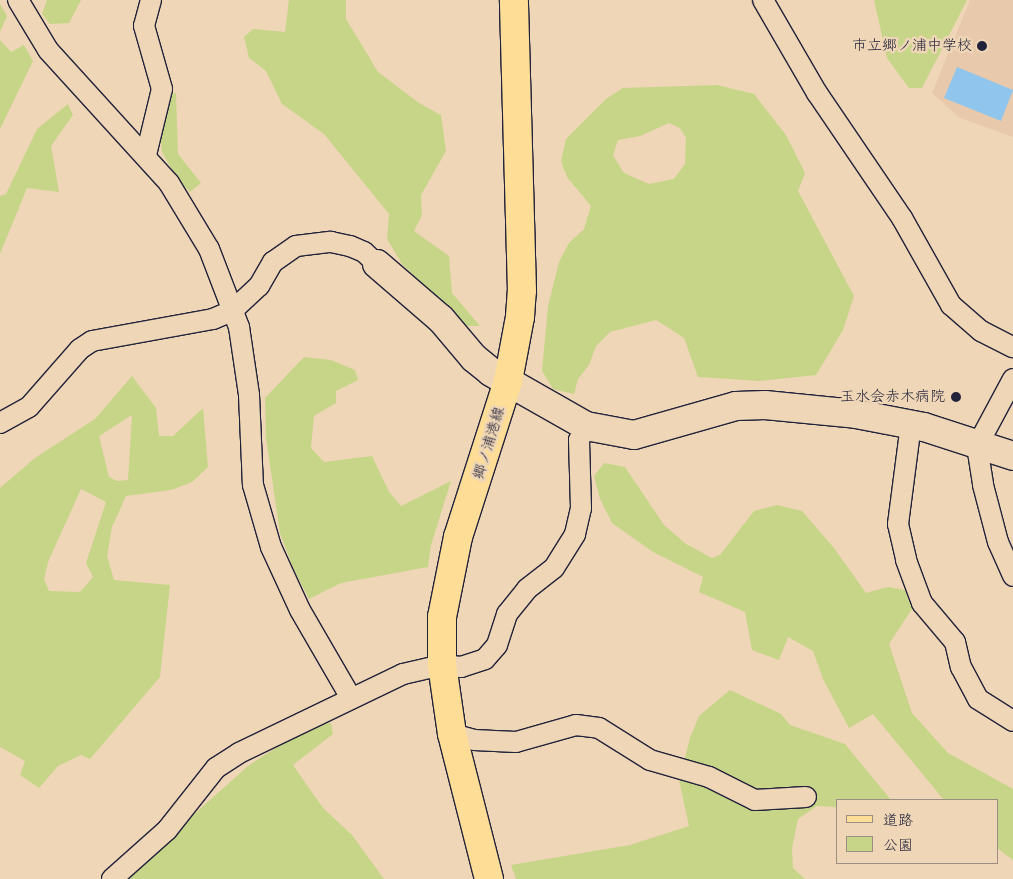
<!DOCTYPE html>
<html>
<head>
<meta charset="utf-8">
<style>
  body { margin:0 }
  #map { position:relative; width:1013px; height:879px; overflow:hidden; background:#eed6b6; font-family:Pangolin,"Klee One",sans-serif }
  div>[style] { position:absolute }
  .built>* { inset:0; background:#e9c9ab }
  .green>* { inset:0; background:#c7d588 }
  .water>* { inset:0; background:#90c6ee }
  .roads { filter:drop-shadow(1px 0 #22223b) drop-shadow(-1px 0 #22223b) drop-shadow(0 1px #22223b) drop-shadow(0 -1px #22223b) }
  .street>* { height:20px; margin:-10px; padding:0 10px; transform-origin:10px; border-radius:10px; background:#eed6b6 }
  .secondary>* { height:28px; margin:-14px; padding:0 14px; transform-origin:14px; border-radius:14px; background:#eed6b6 }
  .primary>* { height:28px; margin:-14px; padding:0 14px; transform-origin:14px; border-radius:14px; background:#fedd96 }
  .dots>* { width:14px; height:14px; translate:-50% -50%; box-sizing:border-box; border:2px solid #eed6b6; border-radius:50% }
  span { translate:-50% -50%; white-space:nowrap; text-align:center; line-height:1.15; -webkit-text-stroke:5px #eed6b6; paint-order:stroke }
  .poi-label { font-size:15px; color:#22223b }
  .right { translate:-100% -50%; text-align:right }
  .street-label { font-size:15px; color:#22223b }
  .legend { position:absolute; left:836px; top:799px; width:162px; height:65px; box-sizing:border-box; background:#eed6b6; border:1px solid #9c8e85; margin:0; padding:6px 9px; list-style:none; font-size:15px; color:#22223b }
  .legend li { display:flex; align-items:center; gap:10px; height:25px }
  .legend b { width:25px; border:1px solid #9c8e85 }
</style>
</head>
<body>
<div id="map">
  <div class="built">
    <div style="clip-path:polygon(970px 0,1013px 0,1013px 137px,960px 118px,932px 93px)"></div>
  </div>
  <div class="green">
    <div style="clip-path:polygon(47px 0,81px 0,69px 23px,50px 24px,42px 14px)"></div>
    <div style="clip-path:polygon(289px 0,346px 0,346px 19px,378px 72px,419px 103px,441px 115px,446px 151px,421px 195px,422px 215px,414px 231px,449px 256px,452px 293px,480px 326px,465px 326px,402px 264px,387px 239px,389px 214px,324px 134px,282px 104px,266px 71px,249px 58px,244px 37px,253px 29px,285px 32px)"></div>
    <div style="clip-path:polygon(874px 0,967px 0,922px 88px,909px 88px,887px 58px)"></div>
    <div style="clip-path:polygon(0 4px,7px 16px,0 32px)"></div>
    <div style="clip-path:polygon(0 40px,11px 52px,24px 45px,33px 61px,0 129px)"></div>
    <div style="clip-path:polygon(evenodd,717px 85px,754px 94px,786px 135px,805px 173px,798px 191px,854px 296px,843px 330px,816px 375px,760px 381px,698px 377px,684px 338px,656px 320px,610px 332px,596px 346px,589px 365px,578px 379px,574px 394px,553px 389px,542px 371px,548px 306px,559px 262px,569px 243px,584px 229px,591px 206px,567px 177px,561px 161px,566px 139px,606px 99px,623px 88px,717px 85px,669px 123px,680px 128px,686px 138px,685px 164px,674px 179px,649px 184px,624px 173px,613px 155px,618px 140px,640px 136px,669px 123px)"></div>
    <div style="clip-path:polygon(176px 93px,178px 154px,201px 183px,190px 192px,177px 179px,162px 152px,160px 131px,165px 97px)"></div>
    <div style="clip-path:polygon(68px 104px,73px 115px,51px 146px,59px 192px,27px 188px,0 254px,0 196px,6px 194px,37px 129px)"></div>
    <div style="clip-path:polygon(304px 357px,331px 360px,355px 370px,358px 380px,336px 391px,336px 403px,314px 416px,311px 448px,324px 462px,372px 456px,389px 492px,401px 506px,451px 481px,431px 545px,428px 567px,341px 583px,309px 599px,293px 568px,280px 533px,266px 438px,265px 398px)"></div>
    <div style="clip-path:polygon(evenodd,132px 376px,156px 408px,159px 436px,173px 436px,203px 408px,208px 467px,192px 482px,171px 490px,126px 496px,112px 527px,107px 556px,114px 580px,170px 585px,160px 677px,90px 759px,81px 755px,58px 766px,39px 788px,20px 775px,25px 761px,0 747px,0 488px,35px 458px,95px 419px,132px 376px,132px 415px,128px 480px,117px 481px,109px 477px,99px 436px,132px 415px,132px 376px,81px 489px,106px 502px,86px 563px,93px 577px,80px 592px,49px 591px,44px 579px,48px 562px,81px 489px)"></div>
    <div style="clip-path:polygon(604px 463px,625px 467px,664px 525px,686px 544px,712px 558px,720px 555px,754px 511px,777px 505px,802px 511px,834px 548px,866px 593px,888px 587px,905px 590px,912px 609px,889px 644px,912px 713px,948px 753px,1013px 789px,1013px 860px,997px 848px,997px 800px,944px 800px,873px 714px,849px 728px,823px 679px,813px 651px,788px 637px,779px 660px,752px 650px,745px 612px,699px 592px,703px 577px,653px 552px,612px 523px,600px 499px,594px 476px)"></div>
    <div style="clip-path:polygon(730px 690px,781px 714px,790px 725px,845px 744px,891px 800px,837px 800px,837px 807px,817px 806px,798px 819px,792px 848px,793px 868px,805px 879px,516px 879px,511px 865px,630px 845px,689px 826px,679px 780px,690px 738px,699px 716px)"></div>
    <div style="clip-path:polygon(331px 723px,333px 734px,293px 765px,323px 808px,352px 835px,384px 879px,122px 879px,248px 766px,309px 726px)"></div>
  </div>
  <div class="water">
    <div style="clip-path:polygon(957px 67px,1013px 90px,1001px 121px,944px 98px)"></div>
  </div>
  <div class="roads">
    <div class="street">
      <div style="left:18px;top:0;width:58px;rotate:59deg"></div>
      <div style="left:48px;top:50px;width:180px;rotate:47.7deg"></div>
      <div style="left:169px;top:183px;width:77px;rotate:58.8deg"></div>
      <div style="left:209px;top:249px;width:84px;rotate:69deg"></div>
      <div style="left:239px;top:327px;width:69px;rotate:81.6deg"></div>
      <div style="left:249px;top:395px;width:90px;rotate:87.5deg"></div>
      <div style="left:253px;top:485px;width:65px;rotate:73.8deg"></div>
      <div style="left:271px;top:547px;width:69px;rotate:65.3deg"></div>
      <div style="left:300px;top:610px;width:102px;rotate:59.9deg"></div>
      <div style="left:763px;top:0;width:108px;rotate:59.9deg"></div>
      <div style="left:817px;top:93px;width:151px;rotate:55.8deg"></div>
      <div style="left:902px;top:218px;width:100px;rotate:60.6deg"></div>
      <div style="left:951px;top:305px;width:40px;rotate:41deg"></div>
      <div style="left:981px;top:331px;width:36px;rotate:27deg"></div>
      <div style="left:146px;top:155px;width:68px;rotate:-76.4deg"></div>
      <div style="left:162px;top:89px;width:66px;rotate:-105.9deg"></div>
      <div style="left:144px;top:26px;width:27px;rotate:-75deg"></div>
      <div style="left:1013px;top:379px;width:76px;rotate:118.2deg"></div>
      <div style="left:977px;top:446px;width:39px;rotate:81deg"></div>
      <div style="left:983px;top:485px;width:59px;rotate:75.3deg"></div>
      <div style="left:998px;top:542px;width:37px;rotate:66deg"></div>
      <div style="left:0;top:423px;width:33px;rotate:-29deg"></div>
      <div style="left:29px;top:407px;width:77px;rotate:-48.7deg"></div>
      <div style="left:80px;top:349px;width:14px;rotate:-34deg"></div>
      <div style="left:92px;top:341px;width:123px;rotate:-10.3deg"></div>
      <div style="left:213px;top:319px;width:21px;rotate:-23deg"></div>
      <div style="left:232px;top:311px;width:37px;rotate:-43deg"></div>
      <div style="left:259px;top:286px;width:28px;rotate:-60deg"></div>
      <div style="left:273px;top:262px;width:28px;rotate:-35deg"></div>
      <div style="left:296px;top:246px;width:35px;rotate:-7deg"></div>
      <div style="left:331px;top:242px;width:19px;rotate:12deg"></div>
      <div style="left:350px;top:246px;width:15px;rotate:23deg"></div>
      <div style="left:364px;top:252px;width:18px;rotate:43deg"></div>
      <div style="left:911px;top:424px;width:101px;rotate:97.4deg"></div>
      <div style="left:898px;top:524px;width:37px;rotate:77deg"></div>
      <div style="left:906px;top:560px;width:46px;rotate:69.6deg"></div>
      <div style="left:922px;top:603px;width:51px;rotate:49.8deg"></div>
      <div style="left:955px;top:642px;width:26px;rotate:77deg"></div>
      <div style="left:961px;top:667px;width:36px;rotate:62deg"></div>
      <div style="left:978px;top:699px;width:41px;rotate:32.2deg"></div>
      <div style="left:452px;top:734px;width:23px;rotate:15deg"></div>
      <div style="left:474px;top:740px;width:42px;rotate:2.7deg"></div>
      <div style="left:516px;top:742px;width:62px;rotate:-15.8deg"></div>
      <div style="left:576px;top:725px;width:23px;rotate:7deg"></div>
      <div style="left:599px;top:728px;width:60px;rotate:32.1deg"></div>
      <div style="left:650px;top:760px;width:61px;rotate:16.1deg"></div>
      <div style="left:709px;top:777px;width:51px;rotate:26.6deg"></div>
      <div style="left:755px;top:800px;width:51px;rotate:-3.4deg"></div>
      <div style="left:112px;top:879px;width:74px;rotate:-41.7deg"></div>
      <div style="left:167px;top:830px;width:79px;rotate:-51.7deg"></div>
      <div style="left:216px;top:768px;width:27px;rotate:-33deg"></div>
      <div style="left:239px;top:753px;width:182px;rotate:-25.7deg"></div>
      <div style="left:403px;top:674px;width:40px;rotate:-13deg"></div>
      <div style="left:442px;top:665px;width:19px;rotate:6deg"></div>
      <div style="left:461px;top:667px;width:25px;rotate:-18deg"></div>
      <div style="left:485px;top:659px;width:18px;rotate:-49deg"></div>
      <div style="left:497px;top:645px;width:33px;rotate:-72deg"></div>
      <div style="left:507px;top:614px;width:32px;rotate:-51deg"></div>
      <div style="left:527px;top:589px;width:34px;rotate:-38deg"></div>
      <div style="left:554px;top:568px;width:40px;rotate:-58deg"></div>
      <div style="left:575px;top:534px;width:27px;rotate:-77deg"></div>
      <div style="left:581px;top:508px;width:68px;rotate:-91.7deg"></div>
      <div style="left:579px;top:440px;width:16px;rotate:-63deg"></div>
    </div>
    <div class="secondary">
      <div style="left:377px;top:264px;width:84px;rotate:40.7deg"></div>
      <div style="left:441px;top:319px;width:51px;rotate:49.8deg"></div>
      <div style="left:474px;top:358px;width:22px;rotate:39deg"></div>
      <div style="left:491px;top:372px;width:109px;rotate:29.6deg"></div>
      <div style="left:586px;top:426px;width:49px;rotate:10.6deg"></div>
      <div style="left:634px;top:435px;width:106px;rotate:-15.9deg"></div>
      <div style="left:736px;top:406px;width:29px;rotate:-2deg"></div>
      <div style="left:765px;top:405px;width:91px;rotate:5.6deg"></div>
      <div style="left:856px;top:414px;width:69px;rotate:10.8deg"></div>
      <div style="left:924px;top:427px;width:94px;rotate:18deg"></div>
    </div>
    <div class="primary">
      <div style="left:489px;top:879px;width:150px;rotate:-104.3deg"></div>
      <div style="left:452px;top:734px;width:70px;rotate:-98.2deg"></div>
      <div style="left:442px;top:665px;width:48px;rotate:-90deg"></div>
      <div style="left:442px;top:617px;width:82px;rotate:-78.7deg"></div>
      <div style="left:458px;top:537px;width:164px;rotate:-72.2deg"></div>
      <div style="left:508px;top:381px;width:65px;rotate:-79.4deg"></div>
      <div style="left:520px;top:317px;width:26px;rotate:-86deg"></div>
      <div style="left:522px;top:291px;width:291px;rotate:-91.6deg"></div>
    </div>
  </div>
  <div class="dots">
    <div style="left:982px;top:46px;background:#22223b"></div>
    <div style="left:956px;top:397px;background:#22223b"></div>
  </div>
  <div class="poi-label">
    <span class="right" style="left:972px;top:46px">市立郷ノ浦中学校</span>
    <span class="right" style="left:945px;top:397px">玉水会赤木病院</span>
  </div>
  <div class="street-label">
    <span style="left:489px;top:443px;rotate:-73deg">郷ノ浦港線</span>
  </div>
  <ul class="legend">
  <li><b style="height:6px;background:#fedd96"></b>道路</li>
  <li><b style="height:14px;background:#c7d588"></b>公園</li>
  </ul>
</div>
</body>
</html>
